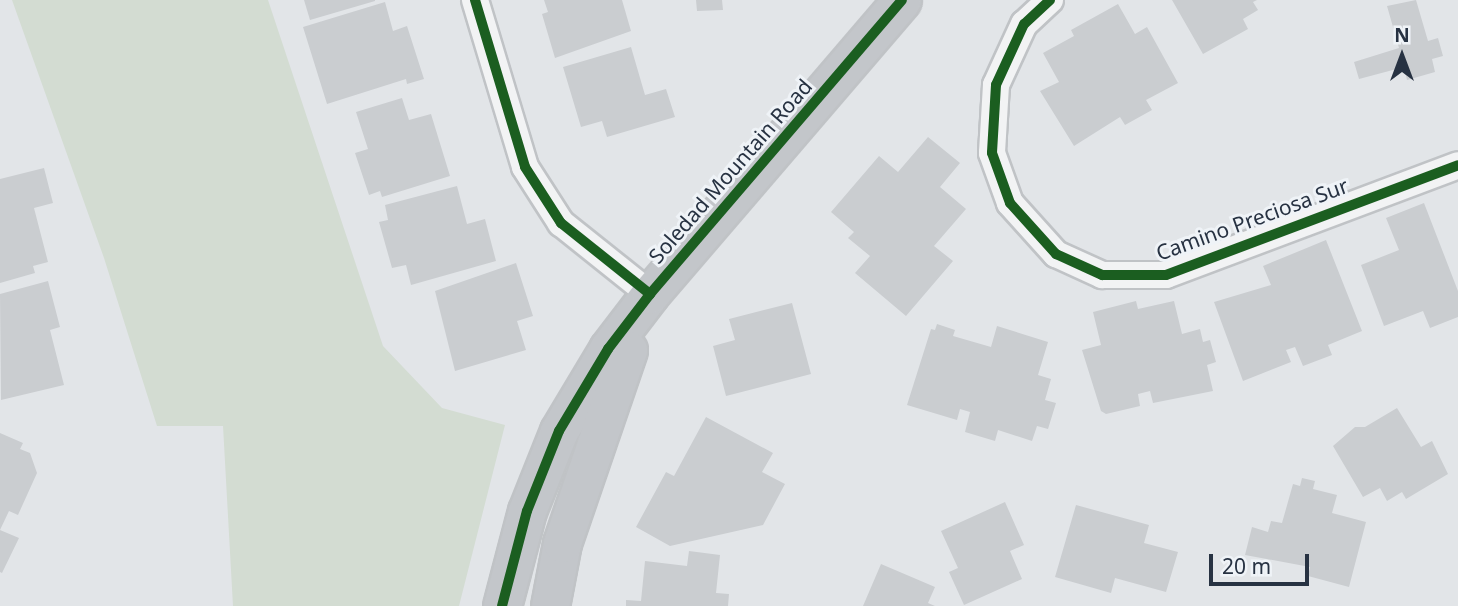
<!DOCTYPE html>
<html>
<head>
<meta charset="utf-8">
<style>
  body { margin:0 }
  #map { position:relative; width:1458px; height:606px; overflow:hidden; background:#e2e5e8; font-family:"Noto Sans",sans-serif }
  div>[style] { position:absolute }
  .green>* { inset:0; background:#d3dcd2 }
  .building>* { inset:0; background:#cacdd0 }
  .roads { filter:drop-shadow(2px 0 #c0c3c6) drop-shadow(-2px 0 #c0c3c6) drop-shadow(0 2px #c0c3c6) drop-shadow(0 -2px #c0c3c6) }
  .street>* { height:26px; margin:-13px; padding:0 13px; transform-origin:13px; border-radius:13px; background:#f2f3f4 }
  .secondary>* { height:37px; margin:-18.5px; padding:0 18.5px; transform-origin:18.5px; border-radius:18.5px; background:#c3c6ca }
  .cycleway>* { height:10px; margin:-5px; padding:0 5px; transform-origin:5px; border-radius:5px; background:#1b5e20 }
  span { translate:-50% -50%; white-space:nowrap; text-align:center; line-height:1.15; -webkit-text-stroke:6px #eff3f7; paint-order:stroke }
  .street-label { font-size:21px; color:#273242 }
  .north { position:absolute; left:1367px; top:21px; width:70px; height:70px; -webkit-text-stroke:5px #eff3f7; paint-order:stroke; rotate:0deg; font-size:19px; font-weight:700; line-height:28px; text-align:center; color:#273242 }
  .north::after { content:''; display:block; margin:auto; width:24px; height:32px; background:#273242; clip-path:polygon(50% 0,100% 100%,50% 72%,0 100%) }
  .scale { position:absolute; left:1209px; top:554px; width:100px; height:32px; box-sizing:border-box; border:4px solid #273242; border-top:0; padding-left:9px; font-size:21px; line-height:24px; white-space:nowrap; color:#273242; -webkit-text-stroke:5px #eff3f7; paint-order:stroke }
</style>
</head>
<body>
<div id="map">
  <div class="green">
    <div style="clip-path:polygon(12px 0,268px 0,383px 346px,442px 408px,505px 425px,459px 606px,233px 606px,223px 426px,157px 426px,104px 258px)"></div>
  </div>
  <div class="building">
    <div style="clip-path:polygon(304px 0,375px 0,375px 1px,310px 20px)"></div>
    <div style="clip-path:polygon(544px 0,622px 0,631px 31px,555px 58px,542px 14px,548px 12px)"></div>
    <div style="clip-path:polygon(696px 0,722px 0,723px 10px,697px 11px)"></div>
    <div style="clip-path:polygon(1172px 0,1257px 0,1253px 2px,1258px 10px,1243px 19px,1248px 29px,1203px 54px)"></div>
    <div style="clip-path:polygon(1416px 0,1428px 41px,1438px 38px,1443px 56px,1432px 59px,1435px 72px,1407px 80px,1404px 67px,1359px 79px,1354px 62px,1399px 48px,1387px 6px)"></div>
    <div style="clip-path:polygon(385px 2px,393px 31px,407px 26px,424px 79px,407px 84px,406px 79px,327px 104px,303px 27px)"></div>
    <div style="clip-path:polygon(1118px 4px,1135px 34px,1147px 27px,1178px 83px,1146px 100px,1152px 110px,1125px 125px,1120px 117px,1074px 146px,1040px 91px,1059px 82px,1043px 53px,1074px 36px,1071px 30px)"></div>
    <div style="clip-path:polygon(631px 47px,645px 95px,666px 89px,675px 117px,607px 137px,602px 121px,581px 127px,563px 67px)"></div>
    <div style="clip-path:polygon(402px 98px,409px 120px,431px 114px,450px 176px,382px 197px,380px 191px,369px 195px,355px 153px,368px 149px,356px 112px)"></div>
    <div style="clip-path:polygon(928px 137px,960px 163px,940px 187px,966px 209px,934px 246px,953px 261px,906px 316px,855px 273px,870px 256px,848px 238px,854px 232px,831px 212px,879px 156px,898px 172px)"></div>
    <div style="clip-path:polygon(44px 168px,53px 203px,34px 208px,48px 262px,33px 266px,35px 273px,0 283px,0 179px)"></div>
    <div style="clip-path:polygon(457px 186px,467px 224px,485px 219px,496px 261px,411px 285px,406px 265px,392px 268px,379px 222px,388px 220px,385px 205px)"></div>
    <div style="clip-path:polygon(1424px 203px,1458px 291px,1458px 317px,1430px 328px,1423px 311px,1384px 326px,1361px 265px,1399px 250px,1386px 218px)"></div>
    <div style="clip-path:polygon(1326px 240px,1362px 331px,1328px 345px,1332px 355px,1303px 366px,1295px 347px,1286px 350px,1291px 362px,1243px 381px,1214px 302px,1271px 285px,1263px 266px)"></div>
    <div style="clip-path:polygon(516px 263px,533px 316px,517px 321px,526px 350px,455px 371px,435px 291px)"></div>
    <div style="clip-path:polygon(48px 281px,60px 327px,50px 330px,64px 385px,1px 400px,0 294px)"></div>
    <div style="clip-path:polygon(1136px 301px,1138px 309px,1174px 301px,1182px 334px,1200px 329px,1203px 342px,1210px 340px,1216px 362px,1207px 365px,1213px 391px,1153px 403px,1150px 391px,1138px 394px,1140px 406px,1106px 414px,1101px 411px,1082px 350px,1101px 345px,1093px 312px)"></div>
    <div style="clip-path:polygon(792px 303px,811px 374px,726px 396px,713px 346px,735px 340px,729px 319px)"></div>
    <div style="clip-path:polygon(937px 324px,955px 330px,953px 336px,991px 347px,997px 326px,1048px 342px,1038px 375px,1051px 379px,1045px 400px,1056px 403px,1048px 429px,1037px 426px,1032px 441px,998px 430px,995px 441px,965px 432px,970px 412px,960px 409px,957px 420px,907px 405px,931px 329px,935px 330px)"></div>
    <div style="clip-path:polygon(1397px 408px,1421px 447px,1432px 441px,1448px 474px,1406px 499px,1402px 492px,1387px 501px,1380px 488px,1363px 497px,1333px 446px,1355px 427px,1365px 427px)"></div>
    <div style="clip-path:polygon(706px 417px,773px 453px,762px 472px,785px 484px,763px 525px,670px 546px,636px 527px,666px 472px,674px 476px)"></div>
    <div style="clip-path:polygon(0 433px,23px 443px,20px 449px,30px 453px,37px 473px,18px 515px,9px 511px,0 530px,19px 538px,2px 573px,0 572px)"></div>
    <div style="clip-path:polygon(1302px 478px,1315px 481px,1313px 489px,1337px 495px,1332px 513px,1366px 522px,1349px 587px,1308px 576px,1310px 567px,1245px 555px,1252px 527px,1268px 532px,1271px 521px,1282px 523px,1293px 484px,1300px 486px)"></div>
    <div style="clip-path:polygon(1005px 502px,1024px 545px,1010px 551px,1022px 579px,964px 605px,949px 572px,958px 568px,941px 531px)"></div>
    <div style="clip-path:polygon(1076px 505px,1149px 525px,1144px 543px,1178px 552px,1166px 592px,1115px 578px,1111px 593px,1055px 577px)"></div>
    <div style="clip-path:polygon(689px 551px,720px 555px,716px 593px,729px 594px,728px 606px,626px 606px,626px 600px,641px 601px,645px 561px,687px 566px)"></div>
    <div style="clip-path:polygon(881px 564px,935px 587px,928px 603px,935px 606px,863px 606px)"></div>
  </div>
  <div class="roads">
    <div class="street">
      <div style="left:475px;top:0;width:174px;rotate:73.3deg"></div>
      <div style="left:525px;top:167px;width:67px;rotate:57.3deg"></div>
      <div style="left:561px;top:223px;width:114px;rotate:38.6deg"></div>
      <div style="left:1050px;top:0;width:35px;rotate:137deg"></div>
      <div style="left:1024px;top:24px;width:67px;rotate:114.7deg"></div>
      <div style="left:996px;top:85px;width:68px;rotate:93.4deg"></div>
      <div style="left:992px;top:153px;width:53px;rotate:70.2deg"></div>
      <div style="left:1010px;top:203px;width:69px;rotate:48deg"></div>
      <div style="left:1056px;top:254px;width:51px;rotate:24.5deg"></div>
      <div style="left:1102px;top:275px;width:64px"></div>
      <div style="left:1166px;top:275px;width:312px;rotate:-20.6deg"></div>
    </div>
    <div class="secondary">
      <div style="left:502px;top:606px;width:98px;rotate:-75.3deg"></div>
      <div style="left:527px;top:511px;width:86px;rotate:-68.2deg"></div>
      <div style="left:559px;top:431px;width:96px;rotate:-59.1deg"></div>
      <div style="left:608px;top:349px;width:69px;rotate:-52.6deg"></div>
      <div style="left:650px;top:294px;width:387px;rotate:-49.4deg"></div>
      <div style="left:550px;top:606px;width:64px;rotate:-79.2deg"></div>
      <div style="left:562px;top:543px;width:204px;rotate:-71.1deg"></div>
    </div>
  </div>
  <div class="cycleway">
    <div style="left:475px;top:0;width:174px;rotate:73.3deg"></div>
    <div style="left:525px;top:167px;width:67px;rotate:57.3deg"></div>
    <div style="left:561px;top:223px;width:114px;rotate:38.6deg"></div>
    <div style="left:1050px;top:0;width:35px;rotate:137deg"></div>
    <div style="left:1024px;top:24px;width:67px;rotate:114.7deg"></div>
    <div style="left:996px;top:85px;width:68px;rotate:93.4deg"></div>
    <div style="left:992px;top:153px;width:53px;rotate:70.2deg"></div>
    <div style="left:1010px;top:203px;width:69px;rotate:48deg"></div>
    <div style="left:1056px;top:254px;width:51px;rotate:24.5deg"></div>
    <div style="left:1102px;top:275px;width:64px"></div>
    <div style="left:1166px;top:275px;width:312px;rotate:-20.6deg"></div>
    <div style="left:502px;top:606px;width:98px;rotate:-75.3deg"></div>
    <div style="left:527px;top:511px;width:86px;rotate:-68.2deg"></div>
    <div style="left:559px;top:431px;width:96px;rotate:-59.1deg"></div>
    <div style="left:608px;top:349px;width:69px;rotate:-52.6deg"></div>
    <div style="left:650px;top:294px;width:387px;rotate:-49.4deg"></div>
  </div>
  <div class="street-label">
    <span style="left:730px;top:171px;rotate:-49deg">Soledad Mountain Road</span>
    <span style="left:1252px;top:219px;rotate:-20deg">Camino Preciosa Sur</span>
  </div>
  <div class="north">N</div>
  <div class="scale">20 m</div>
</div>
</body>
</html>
